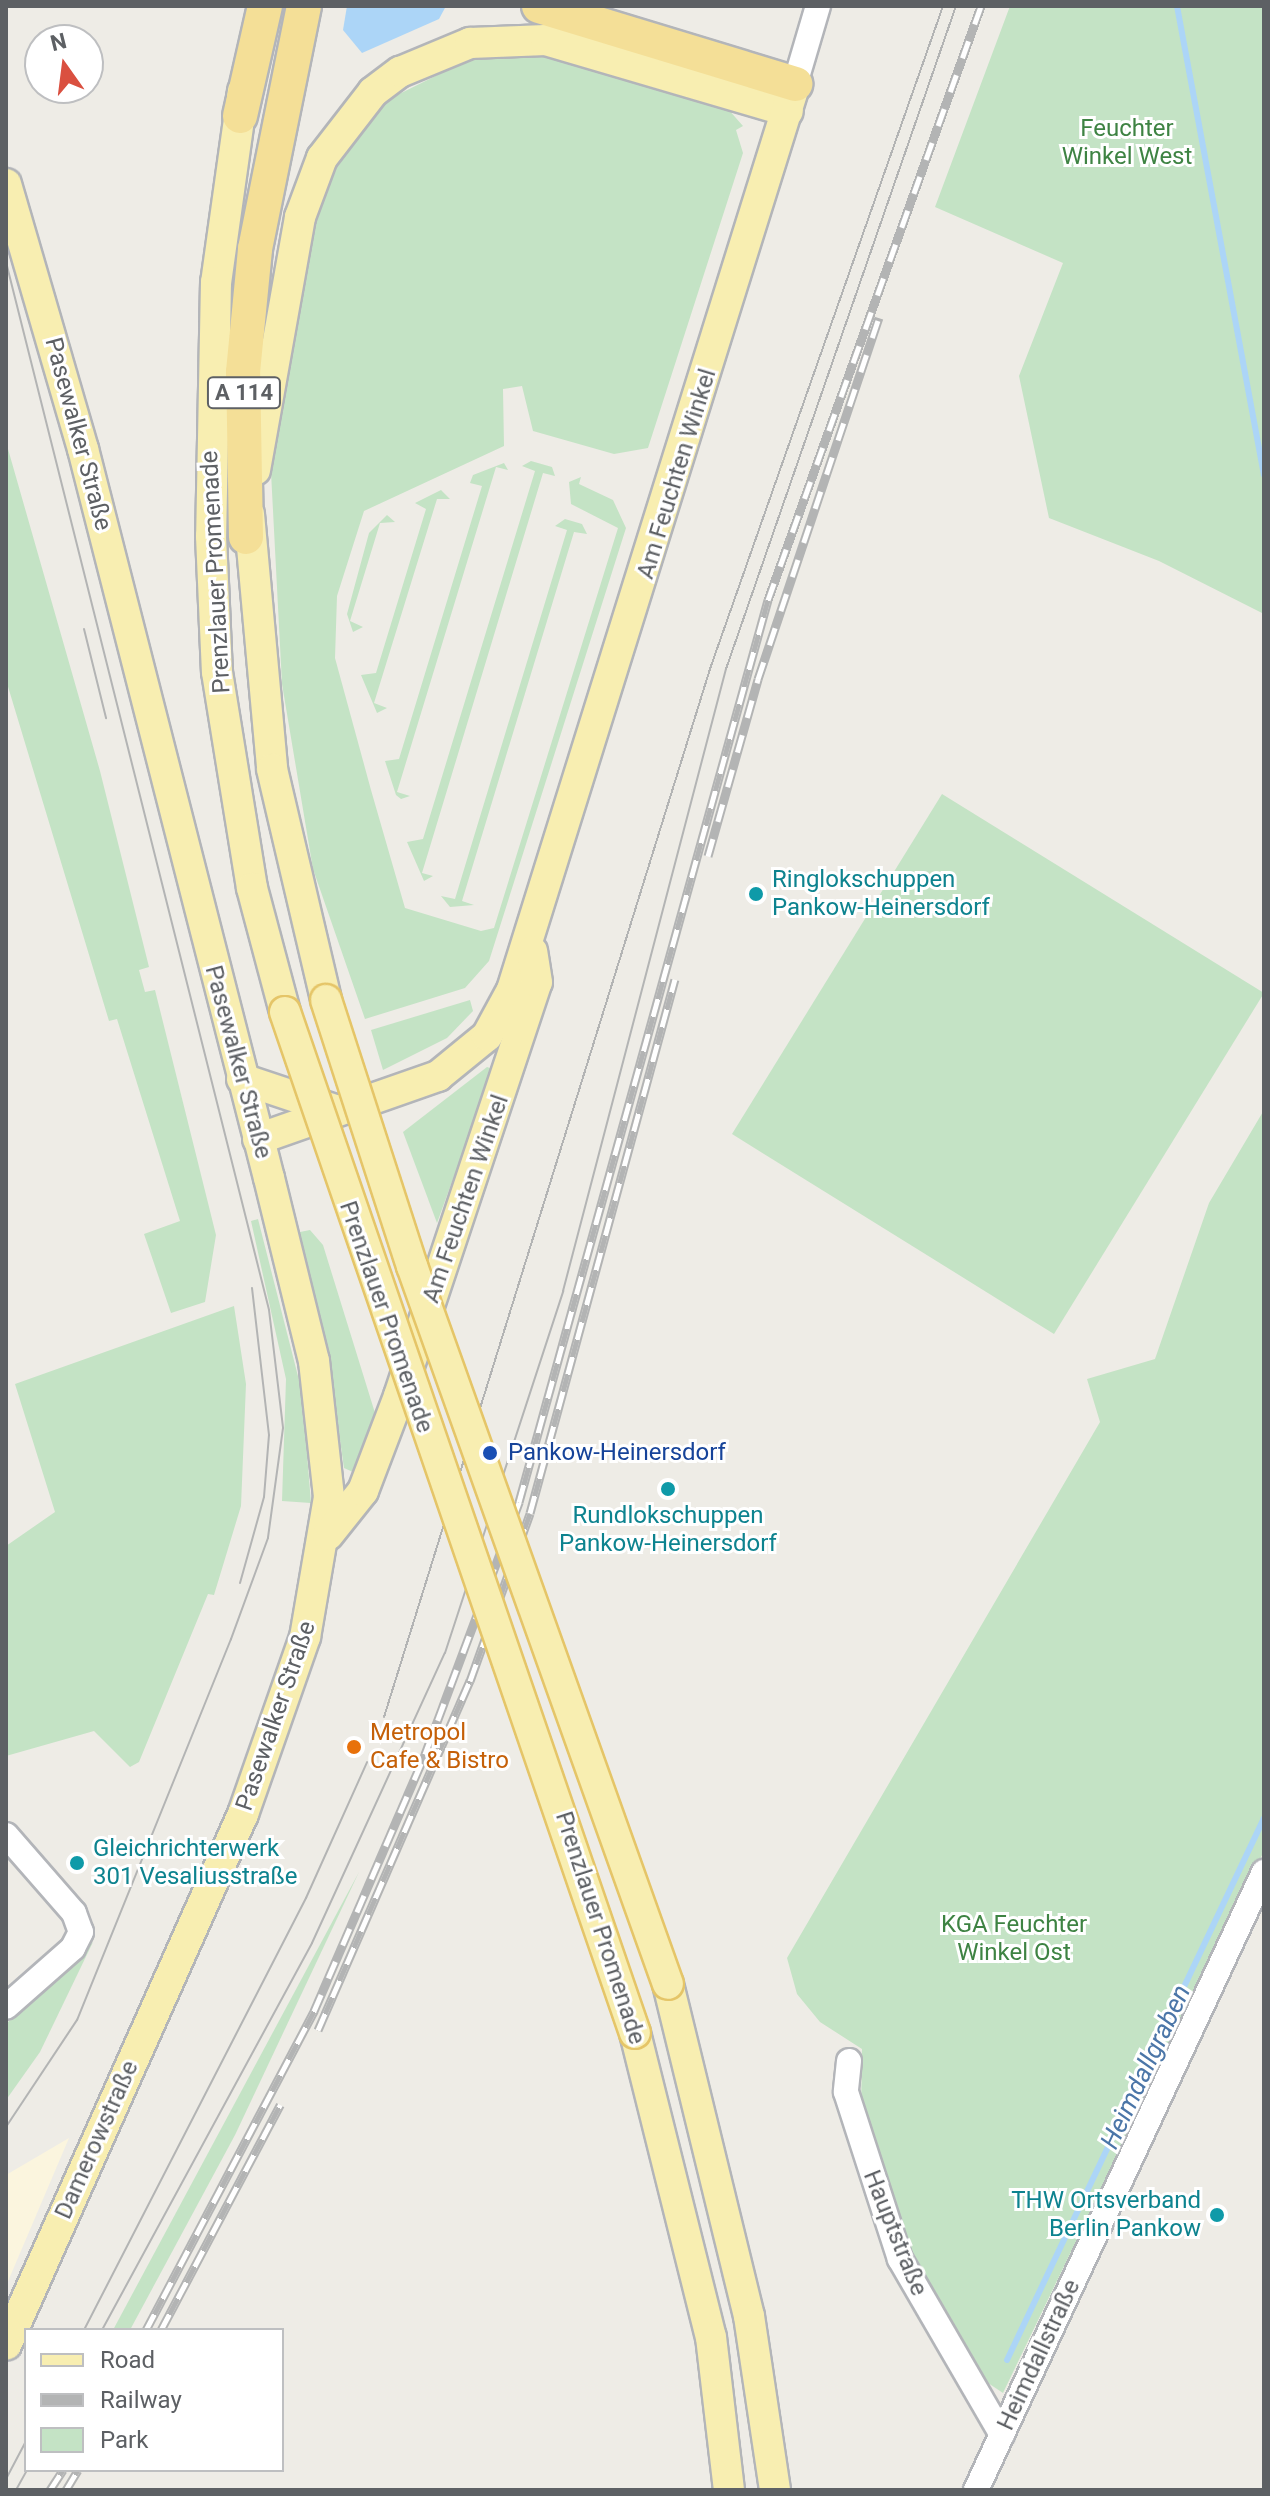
<!DOCTYPE html>
<html>
<head>
<meta charset="utf-8">
<style>
  body { margin:0 }
  #map { position:relative; width:1270px; height:2496px; overflow:hidden; background:#eeece6; font-family:Roboto,sans-serif }
  div>[style] { position:absolute }
  .commercial>* { inset:0; background:#fbf5de }
  .green>* { inset:0; background:#c4e3c5 }
  .water>* { inset:0; background:#acd5f7 }
  .stream>* { height:6px; margin:-3px; padding:0 3px; transform-origin:3px; border-radius:3px; background:#acd5f7 }
  .roads { filter:drop-shadow(2px 0 #b3b5b9) drop-shadow(-2px 0 #b3b5b9) drop-shadow(0 2px #b3b5b9) drop-shadow(0 -2px #b3b5b9) }
  .minor>* { height:24px; margin:-12px; padding:0 12px; transform-origin:12px; border-radius:12px; background:#fff }
  .major>* { height:30px; margin:-15px; padding:0 15px; transform-origin:15px; border-radius:15px; background:#f8eeb1 }
  .highway>* { height:34px; margin:-17px; padding:0 17px; transform-origin:17px; border-radius:17px; background:#f4df97 }
  .tram>* { height:2px; margin:-1px; padding:0 1px; transform-origin:1px; border-radius:1px; background:#b3b4b4 }
  .rail>* { height:9px; margin-top:-4.5px; transform-origin:0; background:repeating-linear-gradient(90deg,#fff 0 18px,#b3b4b4 0 36px); box-sizing:border-box; border-block:2px solid #b3b4b4 }
  .bridges { filter:drop-shadow(2px 0 #e5c568) drop-shadow(-2px 0 #e5c568) drop-shadow(0 2px #e5c568) drop-shadow(0 -2px #e5c568) }
  .major-bridge>* { height:30px; margin:-15px; padding:0 15px; transform-origin:15px; border-radius:15px; background:#f8eeb1 }
  .dots>* { width:22px; height:22px; translate:-50% -50%; box-sizing:border-box; border:4px solid #fff; border-radius:50% }
  span { translate:-50% -50%; white-space:nowrap; text-align:center; line-height:1.15; -webkit-text-stroke:6px #fff; paint-order:stroke }
  .shield-label span { padding:2px 6px; background:#fff; border:2px solid; border-radius:6px; -webkit-text-stroke-width:0 }
  .shield-label { font-size:22px; color:#5d6064; font-weight:700 }
  .park-label { font-size:24px; color:#3e8343 }
  .street-label { font-size:24px; color:#5d6064 }
  .culture-label { font-size:24px; color:#0d838f }
  .left { translate:0 -50%; text-align:left }
  .right { translate:-100% -50%; text-align:right }
  .transit-label { font-size:24px; color:#164399 }
  .food-label { font-size:24px; color:#c56008 }
  .water-label { font-size:26px; color:#4b76a8; font-style:italic }
  .frame { position:absolute; inset:0; border:8px solid #5d6064; pointer-events:none }
  .legend { position:absolute; left:24px; top:2328px; width:260px; height:144px; box-sizing:border-box; background:#fff; border:2px solid #bebfc1; margin:0; padding:10px 14px; list-style:none; font-size:24px; color:#5d6064 }
  .legend li { display:flex; align-items:center; gap:16px; height:40px }
  .legend b { width:40px; border:2px solid #bebfc1 }
  .north { position:absolute; left:24px; top:24px; width:80px; height:80px; box-sizing:border-box; background:#fff; border:2px solid #bebfc1; border-radius:50%; rotate:346deg; font-size:22px; font-weight:700; line-height:32px; text-align:center; color:#5d6064 }
  .north::after { content:''; display:block; margin:auto; width:28px; height:36px; background:#da5040; clip-path:polygon(50% 0,100% 100%,50% 72%,0 100%) }
</style>
</head>
<body>
<div id="map">
  <div class="commercial">
    <div style="clip-path:polygon(69px 2138px,6px 2286px,6px 2175px)"></div>
  </div>
  <div class="green">
    <div style="clip-path:polygon(1010px 6px,1264px 6px,1264px 614px,1159px 561px,1049px 518px,1019px 376px,1063px 263px,935px 207px)"></div>
    <div style="clip-path:polygon(542px 52px,728px 109px,743px 126px,736px 130px,743px 153px,648px 448px,614px 454px,533px 431px,522px 386px,503px 389px,504px 446px,364px 511px,337px 596px,335px 658px,371px 790px,405px 908px,481px 931px,494px 928px,618px 528px,571px 504px,569px 482px,581px 477px,579px 484px,613px 500px,626px 528px,489px 961px,465px 988px,365px 1019px,313px 869px,282px 684px,270px 453px,297px 289px,329px 178px,385px 101px,478px 55px)"></div>
    <div style="clip-path:polygon(6px 442px,100px 771px,149px 967px,139px 970px,145px 992px,155px 990px,216px 1235px,205px 1302px,171px 1313px,144px 1234px,180px 1221px,117px 1019px,109px 1021px,6px 680px)"></div>
    <div style="clip-path:polygon(531px 461px,552px 467px,555px 476px,543px 473px,422px 873px,433px 876px,424px 881px,407px 842px,423px 839px,535px 471px,522px 466px)"></div>
    <div style="clip-path:polygon(504px 463px,508px 470px,496px 467px,397px 792px,410px 796px,401px 799px,396px 795px,385px 761px,399px 759px,482px 486px,470px 483px,473px 475px)"></div>
    <div style="clip-path:polygon(441px 490px,450px 499px,437px 499px,374px 703px,387px 708px,377px 713px,361px 675px,376px 673px,426px 509px,415px 503px)"></div>
    <div style="clip-path:polygon(387px 515px,395px 522px,380px 523px,350px 621px,363px 627px,353px 632px,347px 614px,369px 533px)"></div>
    <div style="clip-path:polygon(565px 519px,582px 524px,587px 534px,574px 532px,462px 901px,474px 905px,450px 907px,441px 896px,455px 899px,567px 530px,555px 526px)"></div>
    <div style="clip-path:polygon(942px 794px,1264px 993px,1054px 1334px,732px 1134px)"></div>
    <div style="clip-path:polygon(470px 1000px,473px 1011px,447px 1038px,383px 1070px,371px 1030px)"></div>
    <div style="clip-path:polygon(487px 1067px,493px 1069px,437px 1223px,403px 1132px)"></div>
    <div style="clip-path:polygon(1264px 1110px,1264px 1851px,1003px 2393px,973px 2373px,934px 2306px,886px 2190px,861px 2113px,862px 2049px,820px 2022px,797px 1994px,787px 1958px,1100px 1422px,1087px 1379px,1155px 1359px,1209px 1203px)"></div>
    <div style="clip-path:polygon(258px 1219px,302px 1392px,311px 1503px,282px 1501px,286px 1379px,251px 1221px)"></div>
    <div style="clip-path:polygon(310px 1230px,323px 1245px,375px 1413px,353px 1472px,344px 1468px,329px 1363px,300px 1245px,300px 1232px)"></div>
    <div style="clip-path:polygon(234px 1306px,246px 1384px,241px 1506px,214px 1595px,208px 1594px,139px 1762px,130px 1767px,94px 1731px,6px 1756px,6px 1546px,55px 1512px,15px 1384px)"></div>
    <div style="clip-path:polygon(359px 1872px,235px 2135px,130px 2330px,113px 2330px)"></div>
    <div style="clip-path:polygon(93px 1942px,40px 2052px,6px 2100px,6px 2024px)"></div>
  </div>
  <div class="water">
    <div style="clip-path:polygon(347px 6px,446px 6px,439px 19px,362px 53px,343px 30px)"></div>
  </div>
  <div class="stream">
    <div style="left:1177px;top:6px;width:477px;rotate:79.5deg"></div>
    <div style="left:1007px;top:2360px;width:600px;rotate:-64.63deg"></div>
  </div>
  <div class="roads">
    <div class="minor">
      <div style="left:795px;top:84px;width:81px;rotate:-73.6deg"></div>
      <div style="left:6px;top:1835px;width:103px;rotate:48.9deg"></div>
      <div style="left:74px;top:1913px;width:20px;rotate:70deg"></div>
      <div style="left:81px;top:1932px;width:18px;rotate:117deg"></div>
      <div style="left:73px;top:1948px;width:89px;rotate:138.6deg"></div>
      <div style="left:849px;top:2061px;width:31px;rotate:96deg"></div>
      <div style="left:846px;top:2092px;width:176px;rotate:72.1deg"></div>
      <div style="left:900px;top:2259px;width:203px;rotate:59.9deg"></div>
      <div style="left:976px;top:2490px;width:682px;rotate:-65.01deg"></div>
    </div>
    <div class="major">
      <div style="left:243px;top:91px;width:193px;rotate:98deg"></div>
      <div style="left:216px;top:282px;width:254px;rotate:91.1deg"></div>
      <div style="left:211px;top:536px;width:136px;rotate:87.5deg"></div>
      <div style="left:217px;top:672px;width:219px;rotate:80.8deg"></div>
      <div style="left:252px;top:888px;width:128px;rotate:75.1deg"></div>
      <div style="left:6px;top:184px;width:276px;rotate:73.8deg"></div>
      <div style="left:83px;top:449px;width:752px;rotate:75.69deg"></div>
      <div style="left:269px;top:1178px;width:188px;rotate:76.2deg"></div>
      <div style="left:314px;top:1361px;width:137px;rotate:83.7deg"></div>
      <div style="left:329px;top:1497px;width:142px;rotate:99.7deg"></div>
      <div style="left:305px;top:1637px;width:188px;rotate:109.3deg"></div>
      <div style="left:243px;top:1814px;width:581px;rotate:114.05deg"></div>
      <div style="left:255px;top:470px;width:257px;rotate:-79.9deg"></div>
      <div style="left:300px;top:217px;width:63px;rotate:-69.6deg"></div>
      <div style="left:322px;top:158px;width:83px;rotate:-52.3deg"></div>
      <div style="left:373px;top:92px;width:34px;rotate:-37deg"></div>
      <div style="left:400px;top:72px;width:76px;rotate:-22.5deg"></div>
      <div style="left:470px;top:43px;width:76px;rotate:-2.3deg"></div>
      <div style="left:546px;top:40px;width:252px;rotate:16.4deg"></div>
      <div style="left:249px;top:514px;width:256px;rotate:84.8deg"></div>
      <div style="left:272px;top:769px;width:237px;rotate:76.8deg"></div>
      <div style="left:242px;top:1079px;width:98px;rotate:18.4deg"></div>
      <div style="left:258px;top:1139px;width:191px;rotate:-19.3deg"></div>
      <div style="left:438px;top:1076px;width:63px;rotate:-39.2deg"></div>
      <div style="left:487px;top:1036px;width:52px;rotate:-61.5deg"></div>
      <div style="left:512px;top:990px;width:940px;rotate:-72.66deg"></div>
      <div style="left:328px;top:1535px;width:56px;rotate:-51.5deg"></div>
      <div style="left:363px;top:1491px;width:102px;rotate:-69.2deg"></div>
      <div style="left:399px;top:1396px;width:436px;rotate:-71.6deg"></div>
      <div style="left:537px;top:982px;width:31px;rotate:-99deg"></div>
      <div style="left:668px;top:1984px;width:342px;rotate:76.3deg"></div>
      <div style="left:749px;top:2316px;width:176px;rotate:81.5deg"></div>
      <div style="left:635px;top:2033px;width:313px;rotate:76deg"></div>
      <div style="left:711px;top:2337px;width:154px;rotate:83.3deg"></div>
    </div>
    <div class="highway">
      <div style="left:539px;top:6px;width:268px;rotate:16.9deg"></div>
      <div style="left:240px;top:116px;width:113px;rotate:-77.2deg"></div>
      <div style="left:246px;top:537px;width:165px;rotate:-91deg"></div>
      <div style="left:243px;top:372px;width:124px;rotate:-84.4deg"></div>
      <div style="left:255px;top:249px;width:248px;rotate:-78.6deg"></div>
    </div>
  </div>
  <div class="tram">
    <div style="left:6px;top:262px;width:1080px;rotate:75.91deg"></div>
    <div style="left:269px;top:1310px;width:119px;rotate:83.2deg"></div>
    <div style="left:283px;top:1428px;width:111px;rotate:97.8deg"></div>
    <div style="left:268px;top:1538px;width:108px;rotate:110.1deg"></div>
    <div style="left:231px;top:1639px;width:411px;rotate:112deg"></div>
    <div style="left:77px;top:2020px;width:128px;rotate:123.6deg"></div>
    <div style="left:84px;top:629px;width:92px;rotate:76.1deg"></div>
    <div style="left:240px;top:1583px;width:89px;rotate:-74.4deg"></div>
    <div style="left:264px;top:1497px;width:62px;rotate:-85.4deg"></div>
    <div style="left:269px;top:1435px;width:148px;rotate:-96.6deg"></div>
    <div style="left:384px;top:1717px;width:1101px;rotate:-72.72deg"></div>
    <div style="left:711px;top:666px;width:700px;rotate:-70.63deg"></div>
    <div style="left:84px;top:2330px;width:486px;rotate:-62.8deg"></div>
    <div style="left:306px;top:1898px;width:149px;rotate:-65.8deg"></div>
    <div style="left:102px;top:2330px;width:440px;rotate:-61.5deg"></div>
    <div style="left:312px;top:1943px;width:319px;rotate:-65.4deg"></div>
    <div style="left:445px;top:1653px;width:381px;rotate:-71.9deg"></div>
    <div style="left:563px;top:1291px;width:643px;rotate:-75.32deg"></div>
    <div style="left:726px;top:669px;width:702px;rotate:-70.87deg"></div>
    <div style="left:6px;top:2479px;width:43px;rotate:-62.2deg"></div>
    <div style="left:16px;top:2490px;width:23px;rotate:-61deg"></div>
  </div>
  <div class="rail">
    <div style="left:708px;top:856px;width:184px;rotate:-74.2deg"></div>
    <div style="left:758px;top:679px;width:381px;rotate:-71.5deg"></div>
    <div style="left:318px;top:2030px;width:381px;rotate:-66.5deg"></div>
    <div style="left:470px;top:1681px;width:178px;rotate:-70.3deg"></div>
    <div style="left:530px;top:1513px;width:553px;rotate:-74.81deg"></div>
    <div style="left:146px;top:2330px;width:361px;rotate:-62.2deg"></div>
    <div style="left:314px;top:2011px;width:280px;rotate:-66.6deg"></div>
    <div style="left:425px;top:1754px;width:269px;rotate:-69.5deg"></div>
    <div style="left:519px;top:1502px;width:936px;rotate:-74.57deg"></div>
    <div style="left:768px;top:600px;width:631px;rotate:-70.27deg"></div>
    <div style="left:161px;top:2330px;width:255px;rotate:-62.1deg"></div>
    <div style="left:50px;top:2490px;width:24px;rotate:-57deg"></div>
    <div style="left:66px;top:2490px;width:23px;rotate:-59deg"></div>
  </div>
  <div class="bridges">
    <div class="major-bridge">
      <div style="left:326px;top:1000px;width:280px;rotate:72.1deg"></div>
      <div style="left:412px;top:1266px;width:762px;rotate:70.38deg"></div>
      <div style="left:285px;top:1012px;width:1079px;rotate:71.08deg"></div>
    </div>
  </div>
  <div class="dots">
    <div style="left:756px;top:894px;background:#0f9aa8"></div>
    <div style="left:490px;top:1453px;background:#1a4fb4"></div>
    <div style="left:668px;top:1489px;background:#0f9aa8"></div>
    <div style="left:354px;top:1747px;background:#e8710a"></div>
    <div style="left:77px;top:1863px;background:#0f9aa8"></div>
    <div style="left:1217px;top:2215px;background:#0f9aa8"></div>
  </div>
  <div class="shield-label">
    <span style="left:244px;top:393px">A 114</span>
  </div>
  <div class="park-label">
    <span style="left:1127px;top:143px">Feuchter<br>Winkel West</span>
    <span style="left:1014px;top:1939px">KGA Feuchter<br>Winkel Ost</span>
  </div>
  <div class="street-label">
    <span style="left:78px;top:434px;rotate:75deg">Pasewalker Straße</span>
    <span style="left:677px;top:474px;rotate:-73deg">Am Feuchten Winkel</span>
    <span style="left:216px;top:572px;rotate:-93deg">Prenzlauer Promenade</span>
    <span style="left:238px;top:1062px;rotate:75deg">Pasewalker Straße</span>
    <span style="left:466px;top:1199px;rotate:-71deg">Am Feuchten Winkel</span>
    <span style="left:386px;top:1317px;rotate:71deg">Prenzlauer Promenade</span>
    <span style="left:276px;top:1716px;rotate:-71deg">Pasewalker Straße</span>
    <span style="left:600px;top:1928px;rotate:72deg">Prenzlauer Promenade</span>
    <span style="left:97px;top:2140px;rotate:-66deg">Damerowstraße</span>
    <span style="left:895px;top:2233px;rotate:68deg">Hauptstraße</span>
    <span style="left:1039px;top:2355px;rotate:-65deg">Heimdallstraße</span>
  </div>
  <div class="culture-label">
    <span class="left" style="left:772px;top:894px">Ringlokschuppen<br>Pankow-Heinersdorf</span>
    <span style="left:668px;top:1530px">Rundlokschuppen<br>Pankow-Heinersdorf</span>
    <span class="left" style="left:93px;top:1863px">Gleichrichterwerk<br>301 Vesaliusstraße</span>
    <span class="right" style="left:1201px;top:2215px">THW Ortsverband<br>Berlin Pankow</span>
  </div>
  <div class="transit-label">
    <span class="left" style="left:508px;top:1453px">Pankow-Heinersdorf</span>
  </div>
  <div class="food-label">
    <span class="left" style="left:370px;top:1747px">Metropol<br>Cafe &amp; Bistro</span>
  </div>
  <div class="water-label">
    <span style="left:1146px;top:2067px;rotate:-65deg">Heimdallgraben</span>
  </div>
  <div class="frame"></div>
  <ul class="legend">
  <li><b style="height:10px;background:#f8eeb1"></b>Road</li>
  <li><b style="height:10px;background:#b3b4b4"></b>Railway</li>
  <li><b style="height:22px;background:#c4e3c5"></b>Park</li>
  </ul>
  <div class="north">N</div>
</div>
</body>
</html>
